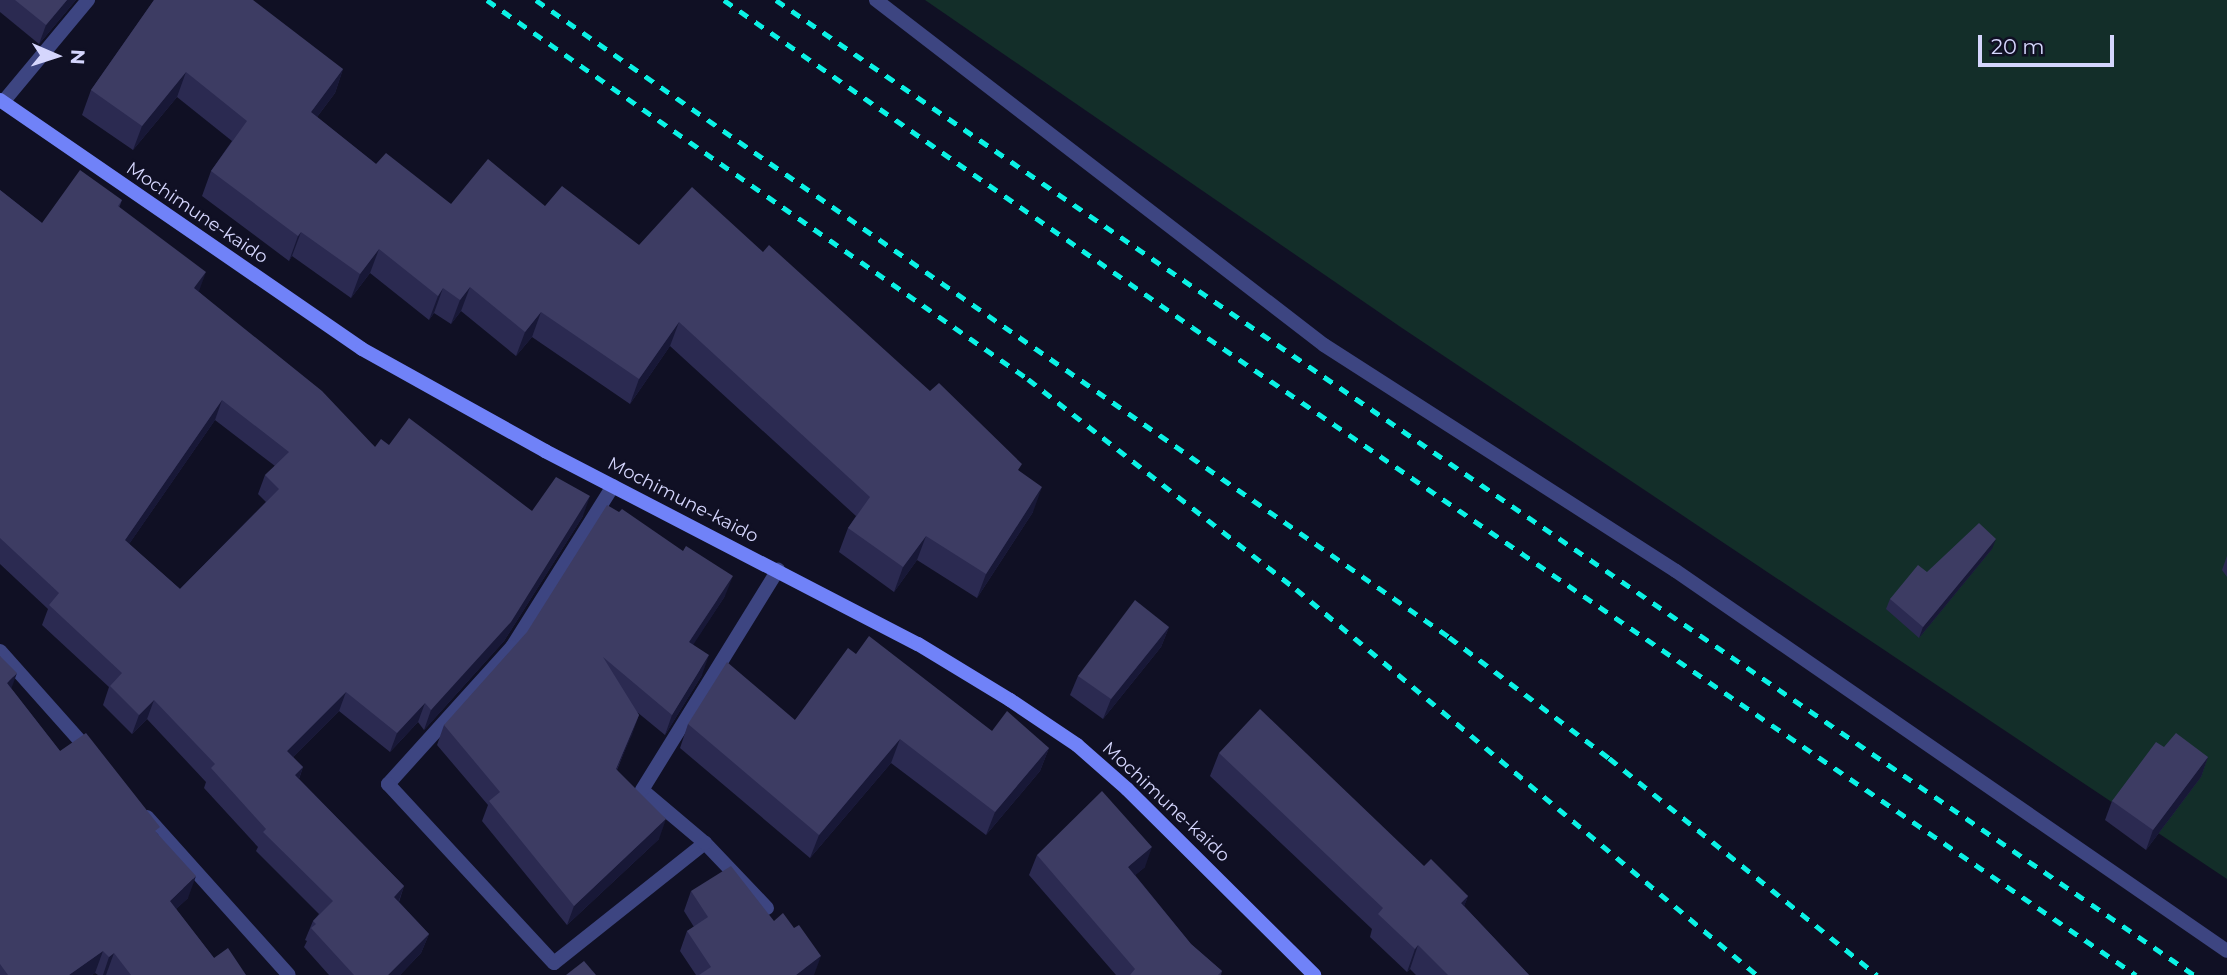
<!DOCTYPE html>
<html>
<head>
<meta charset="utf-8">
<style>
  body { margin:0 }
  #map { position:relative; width:2227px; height:975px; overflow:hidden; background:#101024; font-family:Montserrat,sans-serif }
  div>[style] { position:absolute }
  .green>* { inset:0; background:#132e29 }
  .street>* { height:14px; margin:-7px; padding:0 7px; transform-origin:7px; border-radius:7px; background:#3d4581 }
  .secondary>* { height:14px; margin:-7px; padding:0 7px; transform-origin:7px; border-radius:7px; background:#7082f8 }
  .rail>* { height:5px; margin-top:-2.5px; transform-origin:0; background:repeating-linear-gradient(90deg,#0bf2e5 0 10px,transparent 0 19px) }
  .wall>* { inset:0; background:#2b2a51 }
  .shaded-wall>* { inset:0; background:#181837 }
  .building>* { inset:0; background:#3d3c63 }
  span { translate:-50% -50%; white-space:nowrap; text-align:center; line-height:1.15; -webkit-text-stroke:5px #101024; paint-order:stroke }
  .street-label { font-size:18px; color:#d5d6fd }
  .north { position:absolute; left:21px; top:21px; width:70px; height:70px; -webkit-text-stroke:5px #101024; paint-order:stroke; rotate:93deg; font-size:19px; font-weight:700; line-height:28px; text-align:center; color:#d5d6fd }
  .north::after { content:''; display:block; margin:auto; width:24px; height:32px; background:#d5d6fd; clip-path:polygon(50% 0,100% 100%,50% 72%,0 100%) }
  .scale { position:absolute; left:1978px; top:35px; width:136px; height:32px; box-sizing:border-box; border:4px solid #d5d6fd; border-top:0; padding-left:9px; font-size:21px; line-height:24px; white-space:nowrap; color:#d5d6fd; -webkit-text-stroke:5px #101024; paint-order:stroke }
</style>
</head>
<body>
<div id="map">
  <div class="green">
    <div style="clip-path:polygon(925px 0,2227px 0,2227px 879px,1402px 328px)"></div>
  </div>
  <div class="street">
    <div style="left:876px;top:0;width:565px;rotate:37.6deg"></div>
    <div style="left:1324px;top:345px;width:418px;rotate:32.7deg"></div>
    <div style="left:1676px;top:571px;width:669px;rotate:34.59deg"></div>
    <div style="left:3px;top:102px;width:133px;rotate:-50.2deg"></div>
    <div style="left:613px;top:486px;width:190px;rotate:122.1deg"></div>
    <div style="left:512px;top:647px;width:185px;rotate:132.1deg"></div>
    <div style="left:388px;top:784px;width:244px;rotate:47.2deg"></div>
    <div style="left:554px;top:963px;width:193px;rotate:-38.5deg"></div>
    <div style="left:0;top:651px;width:135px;rotate:48.3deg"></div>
    <div style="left:147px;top:817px;width:212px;rotate:48.1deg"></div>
    <div style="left:767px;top:908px;width:90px;rotate:-133.6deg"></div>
    <div style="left:705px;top:843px;width:82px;rotate:-139.9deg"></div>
    <div style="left:642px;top:790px;width:259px;rotate:-58.3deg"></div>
  </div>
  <div class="secondary">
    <div style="left:0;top:100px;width:439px;rotate:34.5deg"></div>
    <div style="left:362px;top:349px;width:210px;rotate:29.1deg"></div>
    <div style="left:545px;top:451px;width:420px;rotate:27.4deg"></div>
    <div style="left:918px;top:644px;width:108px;rotate:31.3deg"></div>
    <div style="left:1010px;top:700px;width:81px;rotate:33.9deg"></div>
    <div style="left:1077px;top:745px;width:67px;rotate:41.3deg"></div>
    <div style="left:1127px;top:789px;width:264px;rotate:44.8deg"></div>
  </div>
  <div class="rail">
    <div style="left:487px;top:0;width:661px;rotate:35.01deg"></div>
    <div style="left:1028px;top:379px;width:340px;rotate:38.1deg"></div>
    <div style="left:1296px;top:589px;width:601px;rotate:39.94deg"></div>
    <div style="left:536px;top:0;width:1113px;rotate:34.9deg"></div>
    <div style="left:1449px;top:637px;width:201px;rotate:37.1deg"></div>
    <div style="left:1609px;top:758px;width:345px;rotate:39deg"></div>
    <div style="left:724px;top:0;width:571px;rotate:34.94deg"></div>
    <div style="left:1192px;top:327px;width:1145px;rotate:34.47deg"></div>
    <div style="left:776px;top:0;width:1721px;rotate:34.51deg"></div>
  </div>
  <div class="wall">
    <div style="clip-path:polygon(0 0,76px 0,39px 44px,0 12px)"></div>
    <div style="clip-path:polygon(154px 0,343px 69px,335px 93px,317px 117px,376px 164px,451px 204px,545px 206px,639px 245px,763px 252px,1019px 471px,1033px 512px,977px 598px,917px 560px,894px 592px,839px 552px,848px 528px,856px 516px,670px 346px,630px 404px,532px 337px,516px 356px,461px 311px,451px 324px,434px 313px,429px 320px,370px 273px,351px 298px,292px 256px,289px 261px,202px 196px,211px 171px,232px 141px,177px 97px,133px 150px,82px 115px,91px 90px)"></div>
    <div style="clip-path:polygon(evenodd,0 190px,42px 223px,122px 200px,119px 208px,199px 292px,375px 447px,389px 445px,532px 511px,583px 516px,504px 641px,424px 730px,418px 722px,390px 752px,339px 711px,293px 757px,303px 767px,299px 779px,404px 886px,399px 902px,429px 934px,421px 953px,400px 975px,329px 975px,304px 947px,307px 941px,305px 940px,313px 921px,319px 914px,256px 851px,258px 847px,204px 788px,206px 782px,147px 719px,132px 734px,103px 705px,109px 687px,42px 625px,48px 609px,0 564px,0 190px,215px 420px,275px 466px,265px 475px,258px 494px,266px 502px,180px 589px,129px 544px,215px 420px)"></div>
    <div style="clip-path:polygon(1992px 549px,1919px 638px,1886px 609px,1890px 599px,1927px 572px)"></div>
    <div style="clip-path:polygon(2227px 556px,2227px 577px,2222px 570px)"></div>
    <div style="clip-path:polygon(725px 596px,693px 644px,702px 675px,665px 735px,637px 712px,639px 715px,617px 770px,659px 839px,567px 925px,482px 821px,488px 805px,437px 745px,444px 725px)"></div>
    <div style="clip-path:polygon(1169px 627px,1161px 647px,1103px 719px,1070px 695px,1078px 676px)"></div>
    <div style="clip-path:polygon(856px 654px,992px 731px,1049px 748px,1040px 771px,986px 835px,891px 763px,810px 858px,680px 748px,688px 724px,795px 720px)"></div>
    <div style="clip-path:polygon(0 656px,11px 688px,60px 751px,158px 834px,188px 898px,176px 909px,214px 958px,246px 975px,98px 975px,95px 973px,92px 975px,0 975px)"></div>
    <div style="clip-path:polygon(2164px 747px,2208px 757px,2201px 777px,2146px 850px,2105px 820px,2112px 801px)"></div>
    <div style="clip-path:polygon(1219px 753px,1424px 866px,1468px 896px,1464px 906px,1529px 975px,1416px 975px,1410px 969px,1407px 972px,1370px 937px,1372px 929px,1210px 776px)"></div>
    <div style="clip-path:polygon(1037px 855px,1145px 867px,1135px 875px,1191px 944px,1222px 971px,1221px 975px,1116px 975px,1029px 875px)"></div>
    <div style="clip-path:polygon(691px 891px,814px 975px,696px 975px,680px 951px,687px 931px,694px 927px,684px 911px)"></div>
  </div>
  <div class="shaded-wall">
    <div style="clip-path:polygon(67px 0,76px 0,39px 44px,46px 25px)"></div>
    <div style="clip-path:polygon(343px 69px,335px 93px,302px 137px,311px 112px)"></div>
    <div style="clip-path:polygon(186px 72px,177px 97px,133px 150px,142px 126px)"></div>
    <div style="clip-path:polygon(301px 232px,292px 256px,289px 261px,298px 236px)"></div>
    <div style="clip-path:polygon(379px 249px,370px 273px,351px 298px,360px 274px)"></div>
    <div style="clip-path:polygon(206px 272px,199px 291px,187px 308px,194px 288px)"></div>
    <div style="clip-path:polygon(470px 287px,461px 311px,451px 324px,460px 300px)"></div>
    <div style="clip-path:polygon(443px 288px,434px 313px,429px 320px,438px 296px)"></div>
    <div style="clip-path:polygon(541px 312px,532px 337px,516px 356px,525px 332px)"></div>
    <div style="clip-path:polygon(679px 322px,670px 346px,630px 404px,639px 379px)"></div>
    <div style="clip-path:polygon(222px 400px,215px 420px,118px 560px,125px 540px)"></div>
    <div style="clip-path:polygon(1042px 487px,1033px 512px,977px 598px,986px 574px)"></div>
    <div style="clip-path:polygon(590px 496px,583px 516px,504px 641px,424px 730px,431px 710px)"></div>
    <div style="clip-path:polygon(926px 536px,917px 560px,894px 592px,903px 567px)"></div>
    <div style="clip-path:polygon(1996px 539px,1992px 549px,1919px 638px,1923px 627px)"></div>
    <div style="clip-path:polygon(733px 576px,725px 596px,682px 662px,689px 642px)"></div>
    <div style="clip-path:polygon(1169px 627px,1161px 647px,1103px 719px,1111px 699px)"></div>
    <div style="clip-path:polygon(709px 655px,702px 675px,665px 735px,672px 715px)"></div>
    <div style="clip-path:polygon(17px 673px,9px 695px,7px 683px)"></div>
    <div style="clip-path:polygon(346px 692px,339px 711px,280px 770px,287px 751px)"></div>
    <div style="clip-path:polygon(154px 700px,147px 719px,132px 734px,139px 715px)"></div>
    <div style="clip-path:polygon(425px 703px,418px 722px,390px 752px,397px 733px)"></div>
    <div style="clip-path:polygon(639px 715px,632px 735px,608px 788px,616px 769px)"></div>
    <div style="clip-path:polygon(900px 739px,891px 763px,810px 858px,819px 835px)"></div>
    <div style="clip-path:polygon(1049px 748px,1040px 771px,986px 835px,995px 812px)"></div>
    <div style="clip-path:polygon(2208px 757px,2201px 777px,2146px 850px,2153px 830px)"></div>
    <div style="clip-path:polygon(303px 767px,296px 787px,295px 775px)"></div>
    <div style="clip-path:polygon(666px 819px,659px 839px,567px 925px,574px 906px)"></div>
    <div style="clip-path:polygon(1152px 847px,1145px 867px,1121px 887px,1128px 867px)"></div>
    <div style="clip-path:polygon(196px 876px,188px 898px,162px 922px,170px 901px)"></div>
    <div style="clip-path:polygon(404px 886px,397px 906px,394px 897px)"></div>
    <div style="clip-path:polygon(1468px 896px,1459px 919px,1461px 903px)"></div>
    <div style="clip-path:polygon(429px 934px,421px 953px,400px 975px,388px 975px)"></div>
    <div style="clip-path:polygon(1418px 945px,1410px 969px,1407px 972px,1415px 949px)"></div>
    <div style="clip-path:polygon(103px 951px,95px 973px,92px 975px,69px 975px)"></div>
    <div style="clip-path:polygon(114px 953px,106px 975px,103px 975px,109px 957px)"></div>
    <div style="clip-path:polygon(821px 956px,814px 975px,796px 975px)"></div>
  </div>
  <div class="building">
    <div style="clip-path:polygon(15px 0,67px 0,46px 25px)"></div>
    <div style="clip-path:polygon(154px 0,253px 0,343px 69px,311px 112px,376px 164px,386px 153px,451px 204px,488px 159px,545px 206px,562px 186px,639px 245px,692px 187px,763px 252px,769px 245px,930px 391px,939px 383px,1022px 464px,1018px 470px,1042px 487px,986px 574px,926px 536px,903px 567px,848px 528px,870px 497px,679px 322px,639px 379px,541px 312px,525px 332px,470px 287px,460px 300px,443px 288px,438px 296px,379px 249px,360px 274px,301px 232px,298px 236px,211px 171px,247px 121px,186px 72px,142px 126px,91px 90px)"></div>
    <div style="clip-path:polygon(evenodd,80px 170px,122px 200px,118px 206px,206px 272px,194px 288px,322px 391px,375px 447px,381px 439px,389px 445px,409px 418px,532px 511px,556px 477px,590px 496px,511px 622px,431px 710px,425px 703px,397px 733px,346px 692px,287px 751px,303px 767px,295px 775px,404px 886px,394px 897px,429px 934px,388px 975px,354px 975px,311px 928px,316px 924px,313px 921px,333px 901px,263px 832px,266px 829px,211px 768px,215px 764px,154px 700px,139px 715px,110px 686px,122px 673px,49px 605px,59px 593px,0 538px,0 190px,42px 223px,80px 170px,222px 400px,289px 452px,265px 475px,279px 489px,180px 589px,125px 540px,222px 400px)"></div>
    <div style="clip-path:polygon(607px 505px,619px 512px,622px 509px,683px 551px,686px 546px,733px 576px,689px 642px,709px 655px,672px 715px,603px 657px,639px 715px,616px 769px,666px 819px,574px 906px,489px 801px,500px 792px,444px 725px,527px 632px)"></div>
    <div style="clip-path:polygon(1979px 523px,1996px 539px,1923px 627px,1890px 599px,1918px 565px,1927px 572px)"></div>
    <div style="clip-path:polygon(1135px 600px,1169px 627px,1111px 699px,1078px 676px)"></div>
    <div style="clip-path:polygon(869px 636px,992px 731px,1007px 711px,1049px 748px,995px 812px,900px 739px,819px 835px,688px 724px,727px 662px,795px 720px,848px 648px,856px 654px)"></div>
    <div style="clip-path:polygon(0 656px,17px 673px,7px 683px,60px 751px,86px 733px,160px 827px,155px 831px,196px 876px,170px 901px,214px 958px,228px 948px,246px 975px,131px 975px,114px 953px,109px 957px,103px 951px,69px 975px,8px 975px,0 964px)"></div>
    <div style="clip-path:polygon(1260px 709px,1424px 866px,1431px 859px,1468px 896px,1461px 903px,1529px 975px,1448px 975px,1418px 945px,1415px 949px,1378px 914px,1383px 908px,1219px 753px)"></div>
    <div style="clip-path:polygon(2176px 733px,2208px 757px,2153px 830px,2112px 801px,2156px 742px,2164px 747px)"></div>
    <div style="clip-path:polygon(1102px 791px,1152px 847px,1128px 867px,1191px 944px,1222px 971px,1218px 975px,1130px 975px,1135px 969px,1037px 855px)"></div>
    <div style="clip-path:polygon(731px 866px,774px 921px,783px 913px,794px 928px,799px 925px,821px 956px,796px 975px,699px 975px,711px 967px,687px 931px,708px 917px,691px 891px)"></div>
    <div style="clip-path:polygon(584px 961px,596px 975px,566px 975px)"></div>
  </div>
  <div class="street-label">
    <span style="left:197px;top:213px;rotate:34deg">Mochimune-kaido</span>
    <span style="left:683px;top:500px;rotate:27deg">Mochimune-kaido</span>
    <span style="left:1166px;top:802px;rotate:43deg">Mochimune-kaido</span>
  </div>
  <div class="north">N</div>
  <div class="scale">20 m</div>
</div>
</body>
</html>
